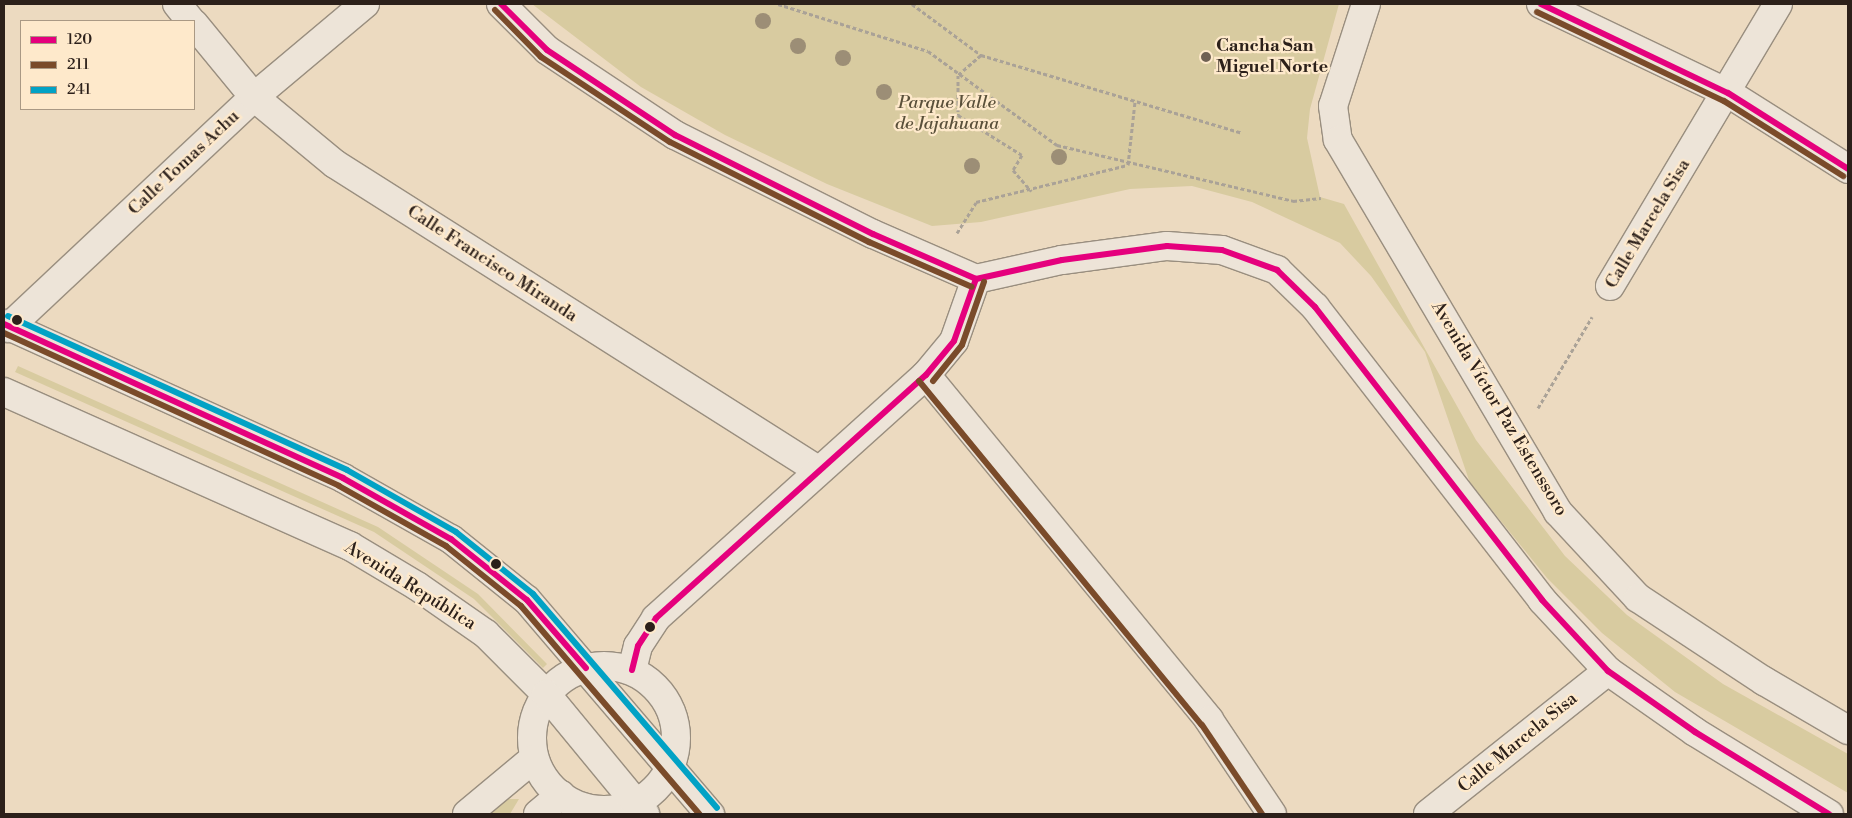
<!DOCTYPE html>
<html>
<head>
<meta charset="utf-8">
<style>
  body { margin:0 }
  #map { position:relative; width:1852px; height:818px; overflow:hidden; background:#ecdac0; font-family:"Libre Bodoni",serif }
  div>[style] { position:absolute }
  .green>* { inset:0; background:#d8cba0 }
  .path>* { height:3px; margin-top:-1.5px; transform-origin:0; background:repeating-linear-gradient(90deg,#aaa297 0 4px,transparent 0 6.5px) }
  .roads { filter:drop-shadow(1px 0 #998e7f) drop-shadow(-1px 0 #998e7f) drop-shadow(0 1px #998e7f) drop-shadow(0 -1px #998e7f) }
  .pedestrian>* { height:28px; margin:-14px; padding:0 14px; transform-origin:14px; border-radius:14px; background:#ede4d8 }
  .minor>* { height:28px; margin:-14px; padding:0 14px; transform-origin:14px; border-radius:14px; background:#ede4d8 }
  .minor>.ring { margin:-14px; padding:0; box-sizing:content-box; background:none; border:28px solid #ede4d8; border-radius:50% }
  .tertiary>* { height:28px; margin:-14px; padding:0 14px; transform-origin:14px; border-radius:14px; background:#ede4d8 }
  .secondary>* { height:28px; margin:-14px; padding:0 14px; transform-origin:14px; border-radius:14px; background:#ede4d8 }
  .bus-1>* { height:6px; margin:-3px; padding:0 3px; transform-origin:3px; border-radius:3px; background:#e5007d }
  .bus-2>* { height:6px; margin:-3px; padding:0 3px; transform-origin:3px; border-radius:3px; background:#7a4b2a }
  .bus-3>* { height:6px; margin:-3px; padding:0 3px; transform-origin:3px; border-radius:3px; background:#02a2c5 }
  .trees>* { width:16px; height:16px; margin:-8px; border-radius:50%; background:#9c8e76 }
  .dots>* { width:14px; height:14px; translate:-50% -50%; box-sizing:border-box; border:2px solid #fee9cb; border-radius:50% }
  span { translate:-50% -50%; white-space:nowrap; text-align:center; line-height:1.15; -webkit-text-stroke:4.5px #fee9cb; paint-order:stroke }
  .poi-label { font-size:18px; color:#2c201a; font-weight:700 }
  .left { translate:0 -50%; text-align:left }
  .park-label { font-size:18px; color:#5a503a; font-style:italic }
  .street-label { font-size:18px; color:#2c201a }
  .frame { position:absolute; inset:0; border:5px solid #2c201a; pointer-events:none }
  .legend { position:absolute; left:20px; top:20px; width:175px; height:90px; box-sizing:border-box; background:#fee9cb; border:1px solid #aa9984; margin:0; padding:6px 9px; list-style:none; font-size:15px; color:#2c201a }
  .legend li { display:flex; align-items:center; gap:10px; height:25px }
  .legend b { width:25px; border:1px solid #aa9984 }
</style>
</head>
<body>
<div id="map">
  <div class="green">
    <div style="clip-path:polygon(532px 4px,1339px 4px,1310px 109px,1307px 138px,1320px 197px,1344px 204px,1476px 440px,1565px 556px,1627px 615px,1723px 684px,1848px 754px,1848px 793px,1675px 692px,1602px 633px,1547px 578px,1470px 483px,1425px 352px,1371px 276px,1340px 243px,1252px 202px,1192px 186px,1130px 189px,981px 222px,932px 226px,827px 184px,725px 135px,641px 87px)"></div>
    <div style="clip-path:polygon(18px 366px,378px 527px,478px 594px,547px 664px,543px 668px,474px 599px,374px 532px,15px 372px)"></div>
    <div style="clip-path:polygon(508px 799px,519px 799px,510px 814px,489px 814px)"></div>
  </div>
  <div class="path">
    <div style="left:778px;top:4px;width:157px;rotate:17.4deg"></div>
    <div style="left:928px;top:51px;width:160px;rotate:36.1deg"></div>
    <div style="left:1057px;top:145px;width:243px;rotate:13.3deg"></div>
    <div style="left:1293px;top:201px;width:28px;rotate:-6deg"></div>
    <div style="left:912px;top:4px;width:86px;rotate:36.5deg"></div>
    <div style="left:981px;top:55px;width:272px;rotate:16.6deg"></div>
    <div style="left:981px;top:55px;width:30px;rotate:139deg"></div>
    <div style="left:958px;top:75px;width:40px;rotate:90deg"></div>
    <div style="left:958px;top:115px;width:75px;rotate:32deg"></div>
    <div style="left:1022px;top:155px;width:17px;rotate:121deg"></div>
    <div style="left:1013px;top:170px;width:28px;rotate:49deg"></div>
    <div style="left:957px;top:233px;width:36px;rotate:-58deg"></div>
    <div style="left:976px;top:202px;width:156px;rotate:-13.7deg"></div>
    <div style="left:1128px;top:165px;width:63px;rotate:-83.7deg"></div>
    <div style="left:1538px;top:408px;width:106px;rotate:-59.3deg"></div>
  </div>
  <div class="roads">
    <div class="pedestrian">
      <div style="left:8px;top:328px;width:337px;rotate:-43.2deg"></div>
      <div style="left:254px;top:97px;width:145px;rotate:-40deg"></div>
    </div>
    <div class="minor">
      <div style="left:177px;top:4px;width:22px;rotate:51deg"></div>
      <div style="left:501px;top:4px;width:65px;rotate:45deg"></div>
      <div style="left:547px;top:50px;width:154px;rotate:33.6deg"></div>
      <div style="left:675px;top:135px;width:221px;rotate:26.6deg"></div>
      <div style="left:873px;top:234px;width:112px;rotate:23.6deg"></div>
      <div style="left:1366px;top:4px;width:107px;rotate:107.9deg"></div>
      <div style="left:1333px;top:106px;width:34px;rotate:82deg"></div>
      <div style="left:1338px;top:140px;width:432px;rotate:59.4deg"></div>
      <div style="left:1558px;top:512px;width:117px;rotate:47.1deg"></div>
      <div style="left:1638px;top:598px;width:151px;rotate:33.4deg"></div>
      <div style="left:1764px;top:681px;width:97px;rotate:30.3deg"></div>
      <div style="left:194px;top:24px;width:94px;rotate:50.6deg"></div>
      <div style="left:254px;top:97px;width:105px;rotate:39.6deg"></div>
      <div style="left:335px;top:164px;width:572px;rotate:32.36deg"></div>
      <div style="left:976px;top:279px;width:88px;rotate:-12.5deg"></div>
      <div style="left:1062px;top:260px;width:106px;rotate:-7.6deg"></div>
      <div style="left:1167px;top:246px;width:55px;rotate:4.2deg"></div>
      <div style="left:1222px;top:250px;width:59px;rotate:20deg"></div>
      <div style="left:1277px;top:270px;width:53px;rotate:44.2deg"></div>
      <div style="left:1315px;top:307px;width:371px;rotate:52.2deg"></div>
      <div style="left:1542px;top:600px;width:97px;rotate:47.1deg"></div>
      <div style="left:1608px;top:671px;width:106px;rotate:35deg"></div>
      <div style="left:1695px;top:732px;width:157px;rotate:31.5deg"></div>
      <div style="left:1610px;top:286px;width:328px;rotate:-59.2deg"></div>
      <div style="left:926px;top:375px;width:446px;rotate:50.6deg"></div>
      <div style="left:1209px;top:720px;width:113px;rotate:56.2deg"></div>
      <div class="ring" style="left:532px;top:666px;width:116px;height:116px"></div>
      <div style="left:632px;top:670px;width:25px;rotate:-76deg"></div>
      <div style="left:638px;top:646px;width:33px;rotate:-57deg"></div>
      <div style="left:656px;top:618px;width:363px;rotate:-42deg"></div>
      <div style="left:926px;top:375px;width:44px;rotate:-50.5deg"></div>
      <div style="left:954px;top:341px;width:66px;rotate:-70.5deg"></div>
      <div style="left:467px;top:814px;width:86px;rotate:-39.8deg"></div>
      <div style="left:538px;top:814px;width:30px;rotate:-40deg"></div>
      <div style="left:1428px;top:814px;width:230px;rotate:-38.5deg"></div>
    </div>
    <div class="tertiary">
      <div style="left:1541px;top:4px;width:207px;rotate:25.5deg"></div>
      <div style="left:1728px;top:93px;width:142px;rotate:32.3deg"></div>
    </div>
    <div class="secondary">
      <div style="left:4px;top:324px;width:372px;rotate:24.4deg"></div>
      <div style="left:343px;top:478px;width:124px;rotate:29.5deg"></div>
      <div style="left:451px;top:539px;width:97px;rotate:38.8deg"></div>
      <div style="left:527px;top:600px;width:282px;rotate:49.5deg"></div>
      <div style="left:4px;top:392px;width:379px;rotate:24deg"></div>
      <div style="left:350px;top:546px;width:78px;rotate:30.8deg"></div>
      <div style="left:417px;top:586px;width:84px;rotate:34.8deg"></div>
      <div style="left:486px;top:634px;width:85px;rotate:45deg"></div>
      <div style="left:546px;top:694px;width:156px;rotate:50.5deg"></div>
    </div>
  </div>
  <div class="bus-1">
    <div style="left:501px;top:4px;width:65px;rotate:45deg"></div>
    <div style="left:547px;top:50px;width:154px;rotate:33.6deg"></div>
    <div style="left:675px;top:135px;width:221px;rotate:26.6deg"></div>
    <div style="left:873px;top:234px;width:112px;rotate:23.6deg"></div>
    <div style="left:1541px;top:4px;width:207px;rotate:25.5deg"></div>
    <div style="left:1728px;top:93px;width:142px;rotate:32.3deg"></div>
    <div style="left:976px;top:279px;width:88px;rotate:-12.5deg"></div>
    <div style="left:1062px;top:260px;width:106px;rotate:-7.6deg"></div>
    <div style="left:1167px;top:246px;width:55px;rotate:4.2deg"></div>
    <div style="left:1222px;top:250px;width:59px;rotate:20deg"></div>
    <div style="left:1277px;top:270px;width:53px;rotate:44.2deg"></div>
    <div style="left:1315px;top:307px;width:371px;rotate:52.2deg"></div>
    <div style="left:1542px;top:600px;width:97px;rotate:47.1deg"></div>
    <div style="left:1608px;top:671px;width:106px;rotate:35deg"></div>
    <div style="left:1695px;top:732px;width:157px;rotate:31.5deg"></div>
    <div style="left:4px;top:324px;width:372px;rotate:24.4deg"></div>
    <div style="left:343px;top:478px;width:124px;rotate:29.5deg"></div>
    <div style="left:451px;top:539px;width:97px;rotate:38.8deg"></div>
    <div style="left:527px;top:600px;width:90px;rotate:49.1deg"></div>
    <div style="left:632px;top:670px;width:25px;rotate:-76deg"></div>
    <div style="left:638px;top:646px;width:33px;rotate:-57deg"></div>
    <div style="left:656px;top:618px;width:363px;rotate:-42deg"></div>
    <div style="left:926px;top:375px;width:44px;rotate:-50.5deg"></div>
    <div style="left:954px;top:341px;width:66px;rotate:-70.5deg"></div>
  </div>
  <div class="bus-2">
    <div style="left:495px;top:10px;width:66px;rotate:45.6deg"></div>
    <div style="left:541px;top:57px;width:154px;rotate:33.4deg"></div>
    <div style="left:670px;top:142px;width:223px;rotate:26.7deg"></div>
    <div style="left:869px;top:242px;width:112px;rotate:23.6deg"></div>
    <div style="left:1537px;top:12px;width:207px;rotate:25.5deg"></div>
    <div style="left:1724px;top:101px;width:141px;rotate:32.2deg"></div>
    <div style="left:4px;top:333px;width:368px;rotate:24.5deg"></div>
    <div style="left:339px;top:486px;width:123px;rotate:29.3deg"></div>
    <div style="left:446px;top:546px;width:96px;rotate:38.7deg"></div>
    <div style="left:521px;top:606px;width:274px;rotate:49.4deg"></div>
    <div style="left:919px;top:381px;width:445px;rotate:50.6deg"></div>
    <div style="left:1202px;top:725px;width:107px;rotate:56deg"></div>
    <div style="left:933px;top:381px;width:46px;rotate:-51.1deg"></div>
    <div style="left:962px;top:345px;width:67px;rotate:-70.8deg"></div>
  </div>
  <div class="bus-3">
    <div style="left:8px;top:316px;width:372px;rotate:24.4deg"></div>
    <div style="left:347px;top:470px;width:125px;rotate:29.6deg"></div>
    <div style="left:456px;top:532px;width:99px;rotate:38.8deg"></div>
    <div style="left:533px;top:594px;width:282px;rotate:49.3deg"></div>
  </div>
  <div class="trees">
    <div style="left:763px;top:21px"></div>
    <div style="left:798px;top:46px"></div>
    <div style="left:843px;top:58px"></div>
    <div style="left:884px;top:92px"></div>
    <div style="left:1059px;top:157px"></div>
    <div style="left:972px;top:166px"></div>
  </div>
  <div class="dots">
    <div style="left:1206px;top:57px;background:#6f6154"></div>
    <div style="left:17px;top:320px;background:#2c201a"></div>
    <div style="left:496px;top:564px;background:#2c201a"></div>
    <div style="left:650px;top:627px;background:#2c201a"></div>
  </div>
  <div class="poi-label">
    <span class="left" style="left:1216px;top:57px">Cancha San<br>Miguel Norte</span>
  </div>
  <div class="park-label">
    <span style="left:947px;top:114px">Parque Valle<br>de Jajahuana</span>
  </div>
  <div class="street-label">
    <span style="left:184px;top:163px;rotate:-43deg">Calle Tomas Achu</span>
    <span style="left:1648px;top:224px;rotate:-59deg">Calle Marcela Sisa</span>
    <span style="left:492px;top:264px;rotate:33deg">Calle Francisco Miranda</span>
    <span style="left:1499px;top:409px;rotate:59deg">Avenida Víctor Paz Estenssoro</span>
    <span style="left:410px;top:586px;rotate:32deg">Avenida República</span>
    <span style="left:1518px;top:743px;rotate:-39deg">Calle Marcela Sisa</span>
  </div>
  <div class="frame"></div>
  <ul class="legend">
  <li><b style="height:6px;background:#e5007d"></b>120</li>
  <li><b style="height:6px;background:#7a4b2a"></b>211</li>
  <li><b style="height:6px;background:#02a2c5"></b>241</li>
  </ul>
</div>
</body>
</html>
